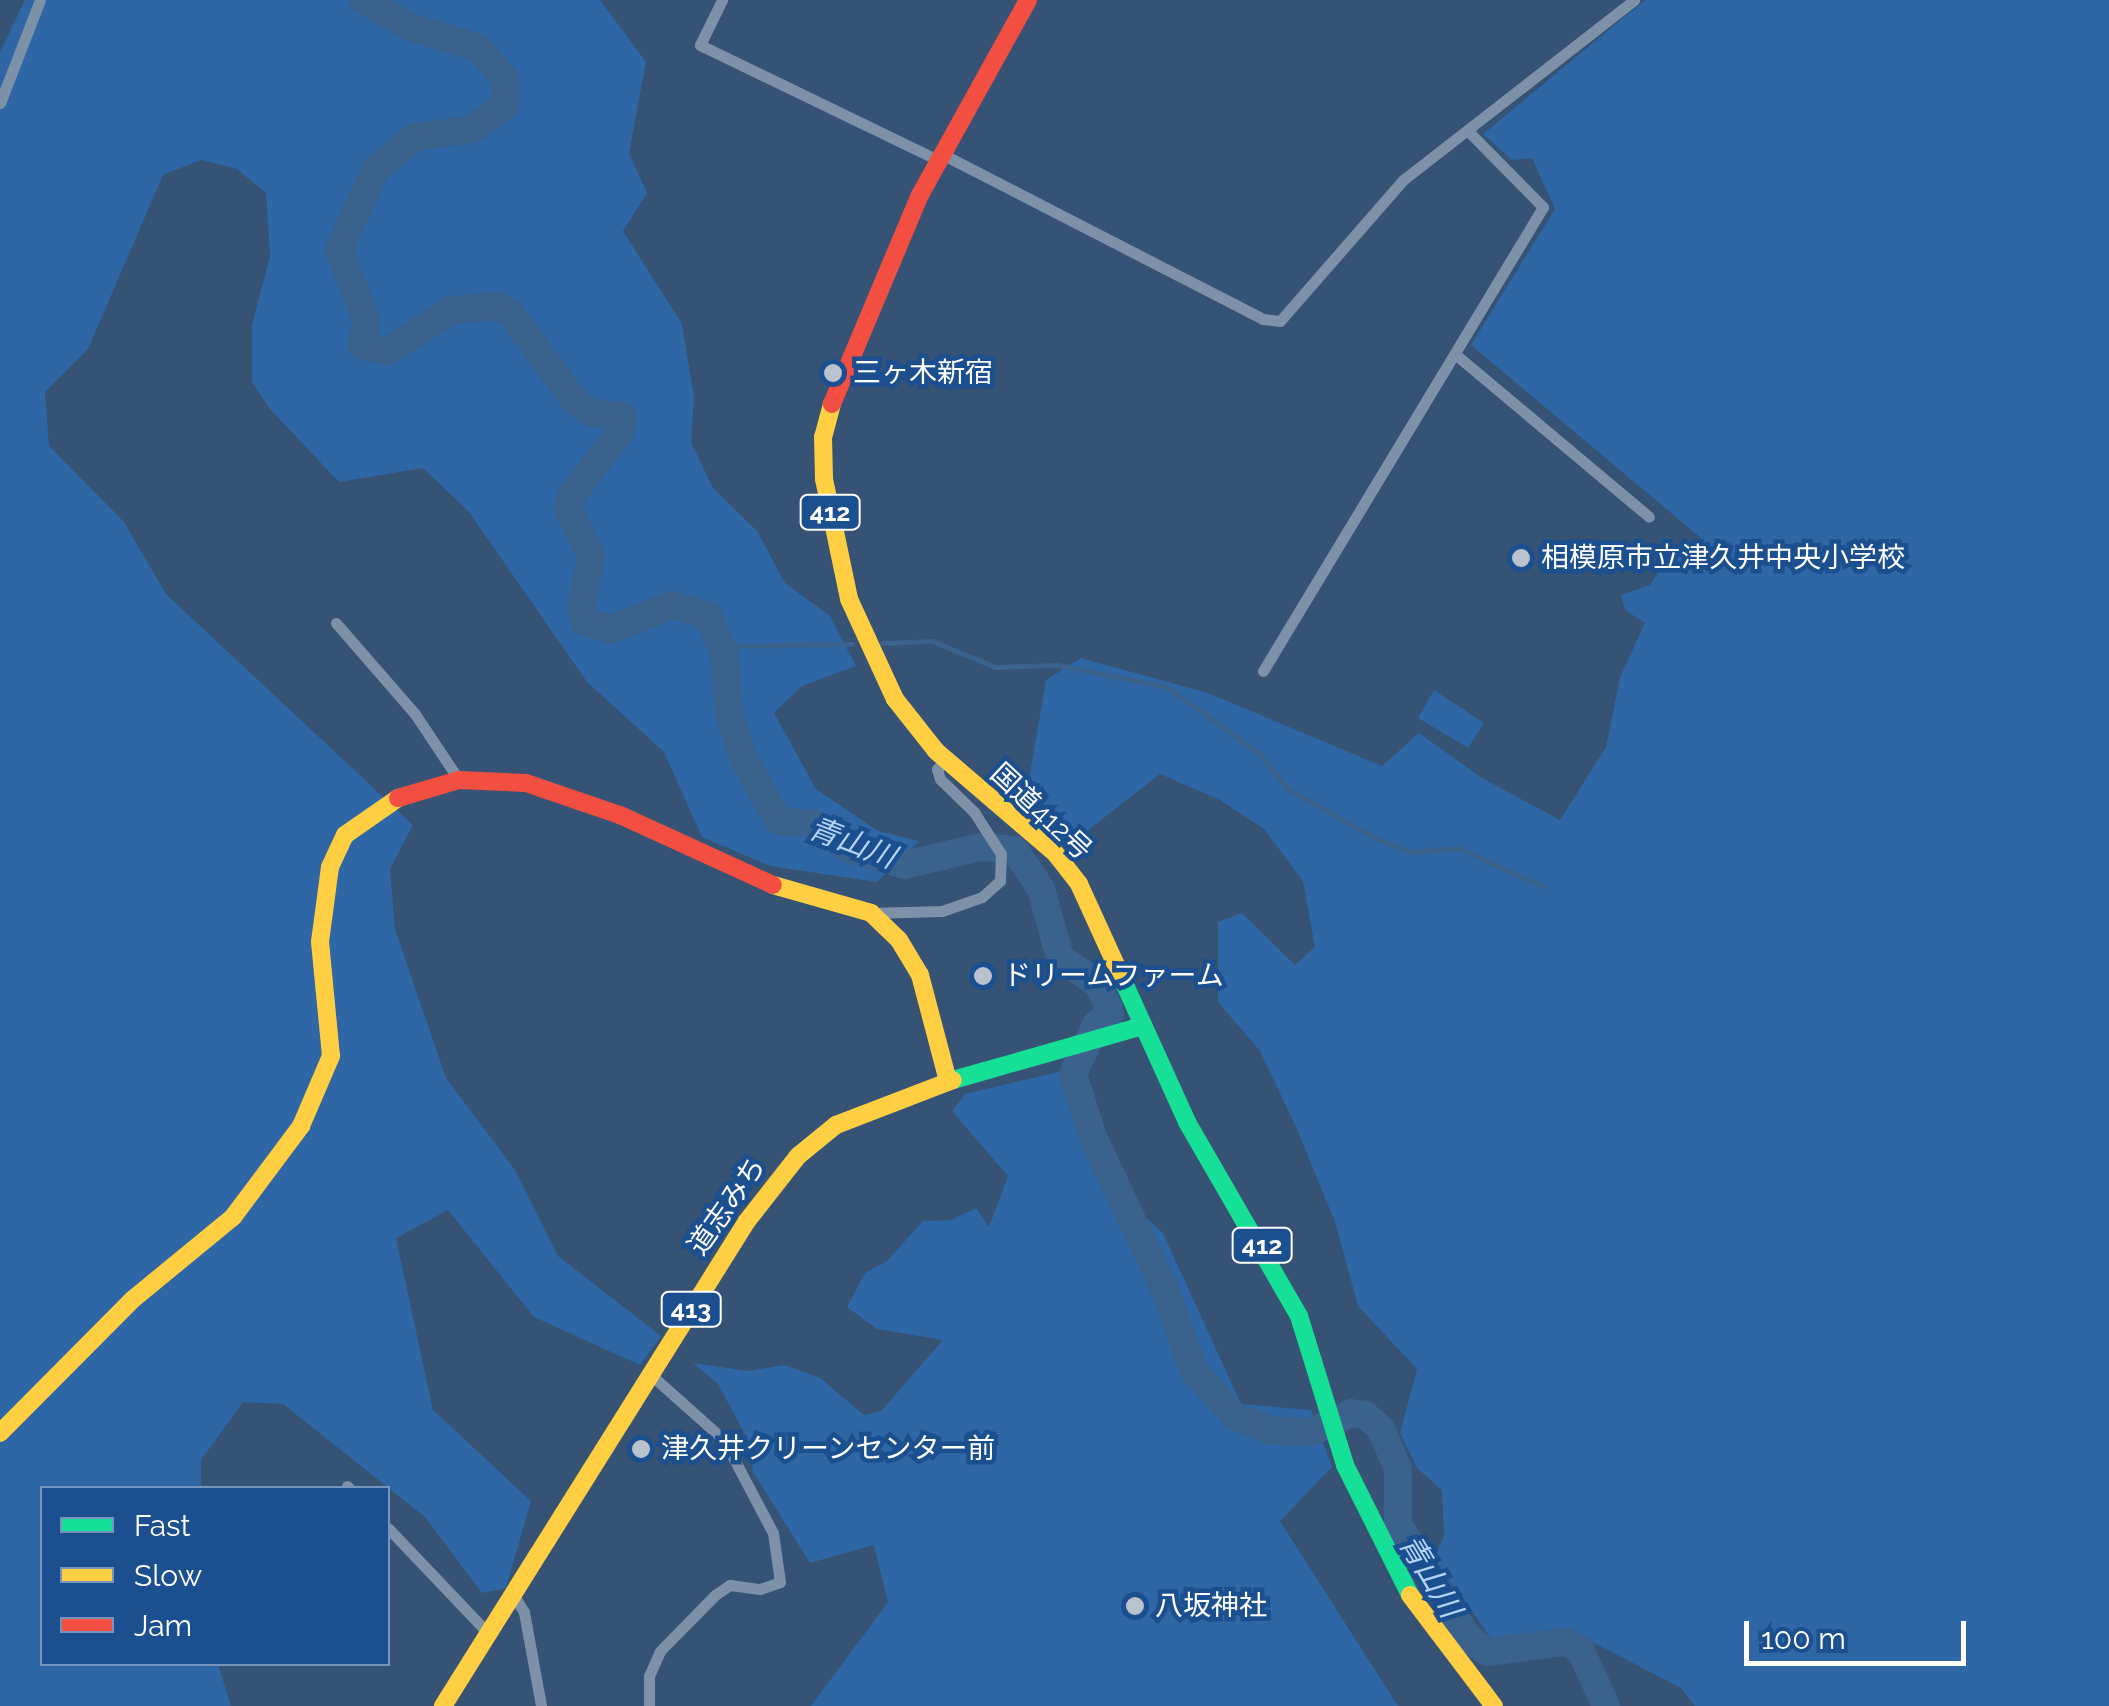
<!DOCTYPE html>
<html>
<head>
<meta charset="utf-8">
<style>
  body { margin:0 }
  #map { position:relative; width:2109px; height:1706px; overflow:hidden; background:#365274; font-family:Raleway,"Noto Sans JP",sans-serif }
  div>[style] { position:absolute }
  .green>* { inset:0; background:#2f66a5 }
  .stream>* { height:5px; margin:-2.5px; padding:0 2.5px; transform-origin:2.5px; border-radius:2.5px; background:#3b618d }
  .river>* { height:28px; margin:-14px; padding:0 14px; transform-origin:14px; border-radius:14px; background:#3b618d }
  .street>* { height:11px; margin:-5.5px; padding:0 5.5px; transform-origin:5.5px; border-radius:5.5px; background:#7d92a8 }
  .fast>* { height:18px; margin:-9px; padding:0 9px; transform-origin:9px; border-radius:9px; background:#16e098 }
  .slow>* { height:18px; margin:-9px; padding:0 9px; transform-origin:9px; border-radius:9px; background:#ffcf43 }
  .jam>* { height:18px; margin:-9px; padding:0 9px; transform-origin:9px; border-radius:9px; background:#f24e42 }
  .dots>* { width:28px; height:28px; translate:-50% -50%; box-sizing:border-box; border:5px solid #1b4f8f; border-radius:50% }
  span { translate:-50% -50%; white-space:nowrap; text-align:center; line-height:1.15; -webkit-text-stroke:9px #1b4f8f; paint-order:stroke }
  .shield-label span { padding:2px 8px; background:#1b4f8f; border:2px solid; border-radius:8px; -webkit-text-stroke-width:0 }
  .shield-label { font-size:25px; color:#fff; font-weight:700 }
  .poi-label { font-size:28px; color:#fff }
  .left { translate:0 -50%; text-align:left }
  .street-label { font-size:28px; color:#fff }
  .water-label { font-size:30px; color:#b5d3f5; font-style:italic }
  .legend { position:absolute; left:40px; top:1486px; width:350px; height:180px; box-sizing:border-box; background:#1b4f8f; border:2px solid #7695bc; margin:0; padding:12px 18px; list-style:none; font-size:30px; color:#fff }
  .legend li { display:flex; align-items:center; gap:20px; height:50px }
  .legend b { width:50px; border:2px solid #7695bc }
  .scale { position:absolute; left:1744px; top:1621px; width:222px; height:45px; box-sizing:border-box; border:5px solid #fff; border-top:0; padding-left:12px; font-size:30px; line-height:35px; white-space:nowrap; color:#fff; -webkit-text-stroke:8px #1b4f8f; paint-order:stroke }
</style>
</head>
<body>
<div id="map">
  <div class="green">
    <div style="clip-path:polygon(25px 0,600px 0,646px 62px,629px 153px,647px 193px,623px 231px,682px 324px,694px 397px,691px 442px,713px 488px,757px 531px,785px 583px,830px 616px,856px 666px,802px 686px,774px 713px,816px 789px,878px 831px,919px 841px,877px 882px,770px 866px,702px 837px,664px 752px,587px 682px,469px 512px,423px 468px,339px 482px,269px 408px,252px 382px,252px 325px,270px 256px,266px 193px,237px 169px,201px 160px,163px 175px,88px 349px,45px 392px,49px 446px,124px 522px,166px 594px,413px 825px,390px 869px,395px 929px,446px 1078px,515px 1170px,558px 1256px,661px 1336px,640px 1365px,534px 1317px,448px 1210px,396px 1238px,433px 1410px,531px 1501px,506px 1588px,482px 1593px,425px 1517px,283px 1404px,243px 1402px,201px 1460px,201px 1488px,42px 1488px,42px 1664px,218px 1664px,231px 1706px,0 1706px,0 52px)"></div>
    <div style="clip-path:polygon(1645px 0,2109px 0,2109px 1706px,1695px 1706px,1681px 1688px,1579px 1635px,1491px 1638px,1434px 1558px,1444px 1536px,1442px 1490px,1417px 1468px,1400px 1433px,1417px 1369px,1358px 1306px,1335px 1222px,1296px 1127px,1260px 1051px,1218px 1002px,1218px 922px,1242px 913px,1295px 965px,1315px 947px,1303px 881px,1264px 829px,1220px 800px,1160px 774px,1082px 835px,1027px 791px,1046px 680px,1081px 658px,1208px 693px,1382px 766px,1419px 733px,1482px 778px,1560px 820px,1606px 747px,1620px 677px,1645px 623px,1625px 610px,1621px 595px,1650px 585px,1676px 547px,1702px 539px,1471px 345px,1555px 209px,1532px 158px,1512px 160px,1483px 134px)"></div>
    <div style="clip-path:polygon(1434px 690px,1484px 723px,1468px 748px,1418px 718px)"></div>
    <div style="clip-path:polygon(1066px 1070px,1107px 1183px,1163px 1233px,1241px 1404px,1311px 1410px,1332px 1467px,1280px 1521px,1398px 1706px,811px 1706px,888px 1602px,874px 1545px,810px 1563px,753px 1472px,749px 1442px,718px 1384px,693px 1363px,748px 1371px,784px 1365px,820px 1378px,864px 1415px,881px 1411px,943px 1340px,877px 1329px,847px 1307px,865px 1273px,887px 1261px,923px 1221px,951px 1220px,976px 1208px,989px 1227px,1008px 1176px,952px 1111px,965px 1094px)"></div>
  </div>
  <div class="stream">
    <div style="left:882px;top:643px;width:50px;rotate:-2.3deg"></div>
    <div style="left:932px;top:641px;width:68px;rotate:22.4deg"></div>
    <div style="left:995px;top:667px;width:63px;rotate:-1.8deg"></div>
    <div style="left:1058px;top:665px;width:111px;rotate:11.4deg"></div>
    <div style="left:1167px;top:687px;width:113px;rotate:35.7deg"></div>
    <div style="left:1259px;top:753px;width:45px;rotate:51.3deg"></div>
    <div style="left:1287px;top:788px;width:103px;rotate:29.8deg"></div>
    <div style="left:1376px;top:839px;width:37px;rotate:20deg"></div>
    <div style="left:1411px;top:852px;width:47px;rotate:-4.9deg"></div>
    <div style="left:1458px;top:848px;width:94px;rotate:24.4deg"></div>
    <div style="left:721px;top:646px;width:131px;rotate:-0.9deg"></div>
  </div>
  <div class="river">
    <div style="left:363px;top:0;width:55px;rotate:29.4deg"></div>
    <div style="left:411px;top:27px;width:70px;rotate:17.4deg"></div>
    <div style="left:478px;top:48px;width:41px;rotate:48.9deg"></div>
    <div style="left:505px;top:79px;width:26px;rotate:90deg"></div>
    <div style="left:505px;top:105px;width:40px;rotate:143deg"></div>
    <div style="left:473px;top:129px;width:59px;rotate:172.1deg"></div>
    <div style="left:415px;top:137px;width:52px;rotate:140.5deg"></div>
    <div style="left:375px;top:170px;width:88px;rotate:114.2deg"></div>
    <div style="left:339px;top:250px;width:74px;rotate:68.6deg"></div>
    <div style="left:366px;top:319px;width:27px;rotate:98deg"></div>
    <div style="left:362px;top:346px;width:25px;rotate:11deg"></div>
    <div style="left:387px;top:351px;width:77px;rotate:-32.2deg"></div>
    <div style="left:452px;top:310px;width:45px;rotate:-5.1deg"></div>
    <div style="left:497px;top:306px;width:16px;rotate:30deg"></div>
    <div style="left:511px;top:314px;width:107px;rotate:53.8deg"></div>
    <div style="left:574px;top:400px;width:19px;rotate:39deg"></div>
    <div style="left:589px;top:412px;width:34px;rotate:8deg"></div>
    <div style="left:623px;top:417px;width:15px;rotate:101deg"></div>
    <div style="left:620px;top:432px;width:81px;rotate:127.4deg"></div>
    <div style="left:571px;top:496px;width:14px;rotate:102deg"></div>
    <div style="left:568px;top:510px;width:51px;rotate:62.9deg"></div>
    <div style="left:591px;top:555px;width:55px;rotate:100.5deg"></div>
    <div style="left:581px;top:609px;width:14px;rotate:73deg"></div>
    <div style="left:585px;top:622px;width:27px;rotate:15deg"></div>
    <div style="left:611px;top:629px;width:66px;rotate:-21.2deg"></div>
    <div style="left:673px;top:605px;width:37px;rotate:17deg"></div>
    <div style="left:708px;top:616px;width:39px;rotate:66deg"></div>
    <div style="left:724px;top:652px;width:60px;rotate:85.2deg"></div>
    <div style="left:729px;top:712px;width:50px;rotate:72.6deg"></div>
    <div style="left:744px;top:760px;width:70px;rotate:60.2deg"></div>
    <div style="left:779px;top:821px;width:36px;rotate:5deg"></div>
    <div style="left:815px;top:824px;width:40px;rotate:37deg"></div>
    <div style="left:847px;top:848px;width:59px;rotate:16.6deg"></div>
    <div style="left:904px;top:865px;width:79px;rotate:-13.2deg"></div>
    <div style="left:981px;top:847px;width:34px;rotate:5deg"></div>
    <div style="left:1015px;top:850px;width:47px;rotate:56.3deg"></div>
    <div style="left:1041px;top:889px;width:71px;rotate:74.4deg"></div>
    <div style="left:1060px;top:957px;width:48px;rotate:35.7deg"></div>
    <div style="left:1099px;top:985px;width:23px;rotate:67deg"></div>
    <div style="left:1108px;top:1006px;width:8px;rotate:76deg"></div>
    <div style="left:1110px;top:1014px;width:18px;rotate:142deg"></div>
    <div style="left:1096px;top:1025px;width:54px;rotate:115.1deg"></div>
    <div style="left:1073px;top:1074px;width:66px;rotate:72.4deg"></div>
    <div style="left:1093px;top:1137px;width:169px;rotate:64.8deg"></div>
    <div style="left:1165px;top:1290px;width:86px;rotate:70.3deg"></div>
    <div style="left:1194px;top:1371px;width:61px;rotate:47.7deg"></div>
    <div style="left:1235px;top:1416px;width:40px;rotate:22deg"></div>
    <div style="left:1272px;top:1431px;width:40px;rotate:1.4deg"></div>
    <div style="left:1312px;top:1432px;width:43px;rotate:-26deg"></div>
    <div style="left:1351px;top:1413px;width:14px;rotate:8deg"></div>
    <div style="left:1365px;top:1415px;width:21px;rotate:41deg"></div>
    <div style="left:1381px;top:1429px;width:43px;rotate:67deg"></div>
    <div style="left:1398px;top:1469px;width:55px;rotate:90deg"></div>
    <div style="left:1398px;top:1524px;width:134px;rotate:58.4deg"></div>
    <div style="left:1468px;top:1638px;width:24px;rotate:36deg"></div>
    <div style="left:1487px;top:1652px;width:80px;rotate:-7.2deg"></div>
    <div style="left:1566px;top:1642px;width:16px;rotate:27deg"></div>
    <div style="left:1580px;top:1649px;width:63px;rotate:65.5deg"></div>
  </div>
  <div class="street">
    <div style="left:722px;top:0;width:50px;rotate:116.1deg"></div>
    <div style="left:700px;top:45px;width:264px;rotate:25.8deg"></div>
    <div style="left:0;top:103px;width:110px;rotate:-68.8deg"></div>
    <div style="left:942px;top:154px;width:361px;rotate:27.2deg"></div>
    <div style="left:1263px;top:319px;width:17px;rotate:7deg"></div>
    <div style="left:1280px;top:321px;width:187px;rotate:-48.9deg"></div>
    <div style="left:1403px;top:180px;width:293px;rotate:-37.9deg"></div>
    <div style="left:1455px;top:354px;width:253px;rotate:40deg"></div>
    <div style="left:336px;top:623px;width:121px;rotate:49deg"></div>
    <div style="left:415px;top:714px;width:79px;rotate:56.3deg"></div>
    <div style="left:1263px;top:671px;width:542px;rotate:-58.89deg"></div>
    <div style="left:1543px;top:207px;width:105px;rotate:-134.6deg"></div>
    <div style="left:871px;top:913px;width:71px;rotate:-1.6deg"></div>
    <div style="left:942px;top:911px;width:42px;rotate:-19.3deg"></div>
    <div style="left:982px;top:897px;width:24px;rotate:-42deg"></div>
    <div style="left:1000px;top:881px;width:27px;rotate:-88deg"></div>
    <div style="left:1001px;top:854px;width:50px;rotate:-122.7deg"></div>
    <div style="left:974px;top:812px;width:47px;rotate:-135.9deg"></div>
    <div style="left:940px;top:779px;width:10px;rotate:-107deg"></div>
    <div style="left:937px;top:769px;width:11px;rotate:-45deg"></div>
    <div style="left:347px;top:1486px;width:3px;rotate:45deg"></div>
    <div style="left:388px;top:1528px;width:148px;rotate:46.4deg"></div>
    <div style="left:514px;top:1596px;width:19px;rotate:58deg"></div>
    <div style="left:524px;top:1612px;width:96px;rotate:79.7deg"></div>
    <div style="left:649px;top:1706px;width:30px;rotate:-90deg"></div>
    <div style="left:649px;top:1676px;width:27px;rotate:-66deg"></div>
    <div style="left:660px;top:1651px;width:78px;rotate:-45.5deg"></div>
    <div style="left:715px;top:1595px;width:18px;rotate:-34deg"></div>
    <div style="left:730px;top:1585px;width:30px;rotate:8deg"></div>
    <div style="left:760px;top:1589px;width:21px;rotate:-19deg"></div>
    <div style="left:780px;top:1582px;width:49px;rotate:-98.1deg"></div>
    <div style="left:773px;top:1533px;width:105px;rotate:-117.8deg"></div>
    <div style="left:724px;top:1440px;width:99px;rotate:-138.3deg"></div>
  </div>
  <div class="fast">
    <div style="left:1120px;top:974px;width:162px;rotate:65.6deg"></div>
    <div style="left:1187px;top:1122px;width:224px;rotate:60deg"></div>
    <div style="left:1299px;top:1316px;width:156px;rotate:72.8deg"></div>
    <div style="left:1345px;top:1465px;width:145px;rotate:63.4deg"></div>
    <div style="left:953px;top:1080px;width:197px;rotate:-15.9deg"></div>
  </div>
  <div class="slow">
    <div style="left:832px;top:404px;width:34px;rotate:105deg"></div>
    <div style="left:823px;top:437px;width:42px;rotate:88.6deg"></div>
    <div style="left:824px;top:479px;width:123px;rotate:78.2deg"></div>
    <div style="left:849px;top:599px;width:110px;rotate:65.3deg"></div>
    <div style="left:895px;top:699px;width:66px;rotate:51.7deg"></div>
    <div style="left:936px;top:751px;width:157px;rotate:40.6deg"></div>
    <div style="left:1055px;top:853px;width:39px;rotate:52deg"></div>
    <div style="left:1079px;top:884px;width:99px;rotate:65.5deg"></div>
    <div style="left:773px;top:885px;width:102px;rotate:15.9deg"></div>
    <div style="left:871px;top:913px;width:39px;rotate:44deg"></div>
    <div style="left:899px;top:940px;width:41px;rotate:59deg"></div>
    <div style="left:920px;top:975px;width:110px;rotate:75.2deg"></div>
    <div style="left:0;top:1433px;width:187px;rotate:-45.2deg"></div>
    <div style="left:132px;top:1300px;width:131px;rotate:-39.4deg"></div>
    <div style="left:233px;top:1217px;width:114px;rotate:-53.2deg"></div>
    <div style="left:301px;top:1126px;width:76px;rotate:-66.8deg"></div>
    <div style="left:331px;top:1056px;width:115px;rotate:-95.5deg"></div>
    <div style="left:320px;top:942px;width:76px;rotate:-82.4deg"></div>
    <div style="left:330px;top:867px;width:35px;rotate:-65deg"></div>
    <div style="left:345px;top:835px;width:65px;rotate:-34.9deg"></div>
    <div style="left:1410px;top:1595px;width:139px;rotate:52.9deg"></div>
    <div style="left:443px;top:1706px;width:572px;rotate:-57.92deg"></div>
    <div style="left:747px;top:1221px;width:83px;rotate:-51.9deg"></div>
    <div style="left:798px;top:1156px;width:49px;rotate:-39.2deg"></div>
    <div style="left:836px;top:1125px;width:125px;rotate:-21deg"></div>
  </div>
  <div class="jam">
    <div style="left:832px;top:404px;width:227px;rotate:-67.2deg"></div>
    <div style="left:920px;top:195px;width:223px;rotate:-61deg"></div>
    <div style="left:398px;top:798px;width:64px;rotate:-16.4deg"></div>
    <div style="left:459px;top:780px;width:67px;rotate:2.6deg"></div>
    <div style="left:526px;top:783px;width:99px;rotate:18.8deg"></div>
    <div style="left:620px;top:815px;width:168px;rotate:24.6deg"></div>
  </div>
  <div class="dots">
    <div style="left:833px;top:373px;background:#b9c2ce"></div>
    <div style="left:1521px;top:558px;background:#b9c2ce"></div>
    <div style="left:983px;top:976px;background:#b9c2ce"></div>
    <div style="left:641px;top:1449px;background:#b9c2ce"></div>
    <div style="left:1135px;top:1606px;background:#b9c2ce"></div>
  </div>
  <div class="shield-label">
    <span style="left:830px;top:512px">412</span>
    <span style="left:1262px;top:1245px">412</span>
    <span style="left:691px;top:1309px">413</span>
  </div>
  <div class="poi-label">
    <span class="left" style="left:853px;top:373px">三ヶ木新宿</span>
    <span class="left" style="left:1541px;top:558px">相模原市立津久井中央小学校</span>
    <span class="left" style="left:1003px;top:976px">ドリームファーム</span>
    <span class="left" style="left:661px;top:1449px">津久井クリーンセンター前</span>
    <span class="left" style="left:1155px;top:1606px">八坂神社</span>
  </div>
  <div class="street-label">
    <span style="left:1041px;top:812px;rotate:43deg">国道412号</span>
    <span style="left:727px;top:1206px;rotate:-55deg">道志みち</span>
  </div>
  <div class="water-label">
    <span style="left:852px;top:843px;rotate:21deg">青山川</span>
    <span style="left:1430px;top:1576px;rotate:59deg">青山川</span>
  </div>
  <ul class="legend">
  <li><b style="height:12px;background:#16e098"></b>Fast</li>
  <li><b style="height:12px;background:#ffcf43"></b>Slow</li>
  <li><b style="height:12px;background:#f24e42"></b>Jam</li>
  </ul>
  <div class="scale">100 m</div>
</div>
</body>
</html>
